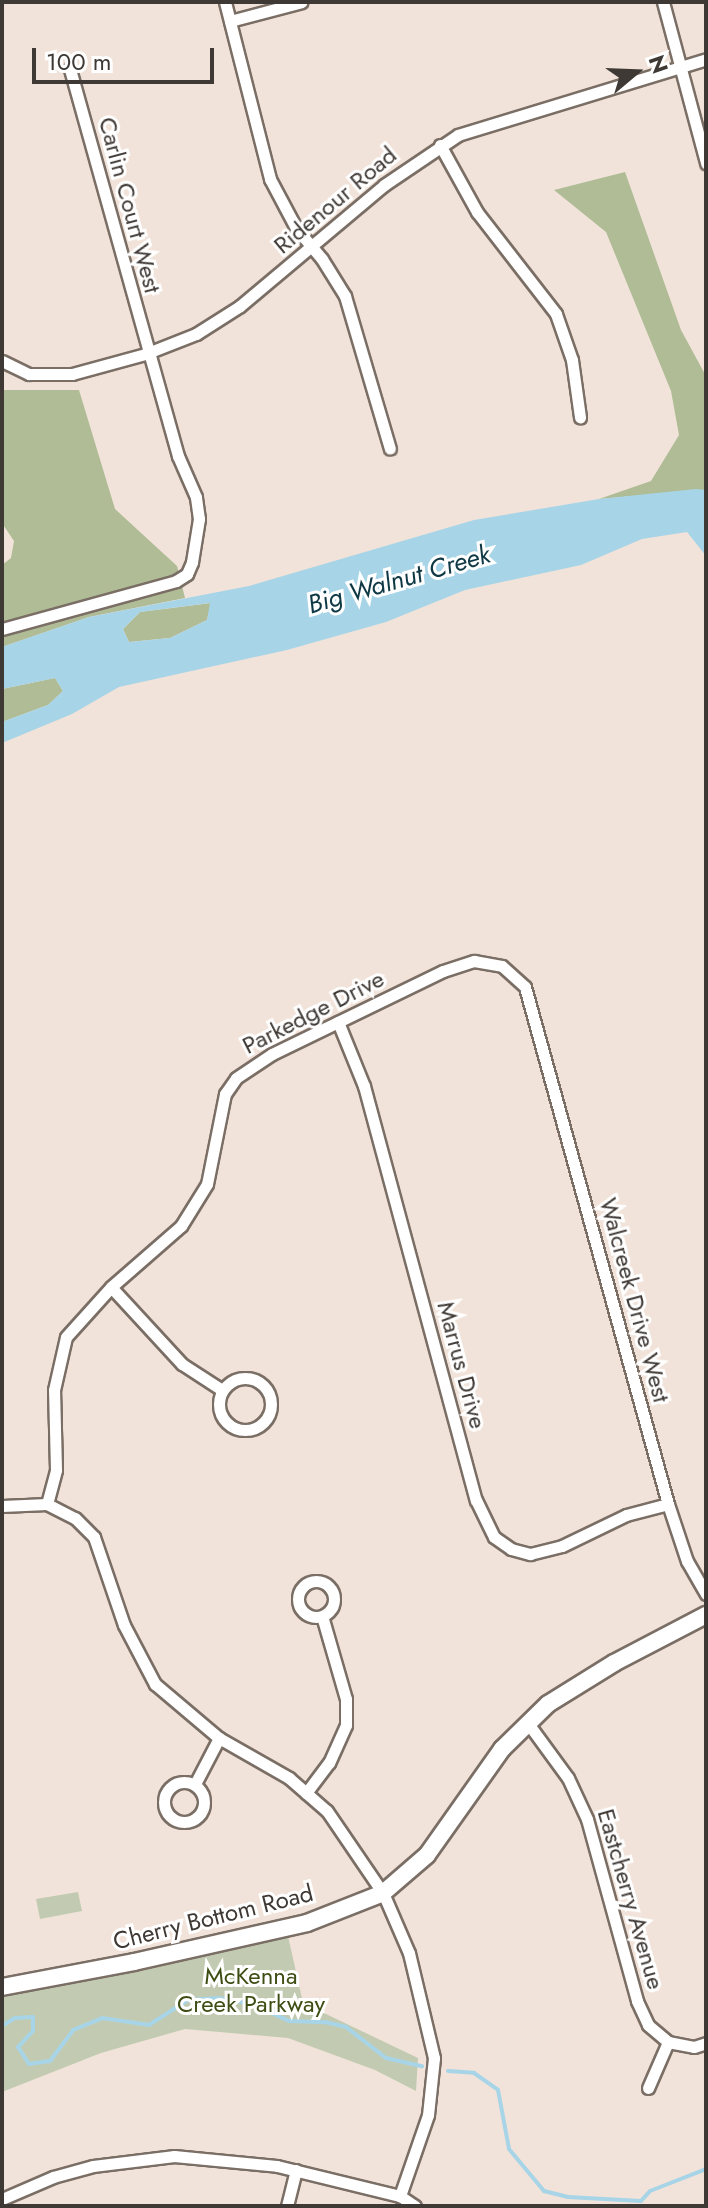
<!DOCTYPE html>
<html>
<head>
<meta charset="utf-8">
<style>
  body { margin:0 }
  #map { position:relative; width:708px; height:2208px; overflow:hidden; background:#f1e3d9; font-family:Jost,sans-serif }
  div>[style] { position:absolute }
  .green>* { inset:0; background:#c2cbb2 }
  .forest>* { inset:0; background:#afbc96 }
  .water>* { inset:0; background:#a7d5e7 }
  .stream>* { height:4px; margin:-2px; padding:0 2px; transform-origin:2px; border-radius:2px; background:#a7d5e7 }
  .roads { filter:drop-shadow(2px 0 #7a6e65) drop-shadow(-2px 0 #7a6e65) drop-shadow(0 2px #7a6e65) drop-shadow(0 -2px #7a6e65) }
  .minor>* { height:11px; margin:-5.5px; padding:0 5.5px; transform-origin:5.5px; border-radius:5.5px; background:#fff }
  .minor>.ring { margin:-5.5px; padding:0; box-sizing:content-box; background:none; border:11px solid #fff; border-radius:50% }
  .secondary>* { height:16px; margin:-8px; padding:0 8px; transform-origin:8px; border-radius:8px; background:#fff }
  span { translate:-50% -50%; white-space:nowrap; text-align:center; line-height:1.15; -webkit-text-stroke:6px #fff; paint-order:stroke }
  .street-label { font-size:24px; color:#3f3935 }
  .park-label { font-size:24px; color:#3e4d13 }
  .water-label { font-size:26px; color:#0f3845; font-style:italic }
  .frame { position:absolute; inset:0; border:4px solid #3f3935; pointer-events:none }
  .north { position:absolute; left:596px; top:32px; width:80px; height:80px; -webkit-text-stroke:6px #fff; paint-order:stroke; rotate:71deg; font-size:22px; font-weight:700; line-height:32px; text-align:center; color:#3f3935 }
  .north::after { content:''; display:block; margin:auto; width:28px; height:36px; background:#3f3935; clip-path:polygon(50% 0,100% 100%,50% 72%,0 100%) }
  .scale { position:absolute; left:32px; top:48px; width:182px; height:36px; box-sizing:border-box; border:4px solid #3f3935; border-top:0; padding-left:10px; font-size:24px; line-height:28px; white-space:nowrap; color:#3f3935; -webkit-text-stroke:6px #fff; paint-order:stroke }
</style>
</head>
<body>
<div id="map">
  <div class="green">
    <div style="clip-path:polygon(78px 1892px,82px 1911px,40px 1919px,36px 1899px)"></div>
    <div style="clip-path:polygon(288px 1936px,303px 2003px,418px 2058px,416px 2091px,375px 2070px,288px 2038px,185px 2029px,101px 2053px,2px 2092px,2px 1992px)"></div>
  </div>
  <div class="forest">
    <div style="clip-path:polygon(625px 172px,681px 330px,706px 376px,706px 490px,599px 499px,651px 481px,679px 435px,671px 391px,606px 232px,554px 190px)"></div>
    <div style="clip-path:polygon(2px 390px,79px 390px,115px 509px,177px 566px,185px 598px,89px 617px,2px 647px,2px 565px,11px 558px,14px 541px,2px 523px)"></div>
    <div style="clip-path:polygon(211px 603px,207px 620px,170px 638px,129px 642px,123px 629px,140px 612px)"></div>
    <div style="clip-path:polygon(55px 678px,63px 691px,48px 705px,2px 722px,2px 689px)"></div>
  </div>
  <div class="water">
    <div style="clip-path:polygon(evenodd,696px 489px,706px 490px,706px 556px,687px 532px,642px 539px,581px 565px,465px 590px,386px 622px,287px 650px,119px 687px,72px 714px,2px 743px,2px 722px,48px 705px,63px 691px,55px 678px,2px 689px,2px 647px,89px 617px,249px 586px,474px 520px,599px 499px,696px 489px,210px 603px,207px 620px,170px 638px,129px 642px,123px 629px,140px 612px,210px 603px)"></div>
  </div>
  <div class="stream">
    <div style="left:2px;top:2026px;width:15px;rotate:-32deg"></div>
    <div style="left:15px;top:2018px;width:18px;rotate:-3deg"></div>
    <div style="left:33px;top:2017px;width:14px;rotate:90deg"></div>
    <div style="left:33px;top:2031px;width:22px;rotate:133deg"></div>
    <div style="left:18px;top:2047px;width:20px;rotate:57deg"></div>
    <div style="left:29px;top:2064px;width:21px;rotate:-8deg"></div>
    <div style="left:50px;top:2061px;width:39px;rotate:-53deg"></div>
    <div style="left:73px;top:2030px;width:31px;rotate:-22deg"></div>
    <div style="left:102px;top:2018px;width:48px;rotate:8.5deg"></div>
    <div style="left:149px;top:2025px;width:46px;rotate:-32.7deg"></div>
    <div style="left:188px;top:2000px;width:30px;rotate:-4deg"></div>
    <div style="left:218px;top:1998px;width:35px;rotate:10deg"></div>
    <div style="left:252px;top:2004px;width:41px;rotate:24.7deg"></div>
    <div style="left:289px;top:2021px;width:36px;rotate:2deg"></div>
    <div style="left:325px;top:2022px;width:22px;rotate:13deg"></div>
    <div style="left:346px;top:2027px;width:51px;rotate:37.8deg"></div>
    <div style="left:386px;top:2058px;width:37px;rotate:13deg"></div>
    <div style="left:448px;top:2071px;width:26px;rotate:4deg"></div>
    <div style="left:474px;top:2073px;width:29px;rotate:35deg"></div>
    <div style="left:498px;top:2090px;width:60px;rotate:79.4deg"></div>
    <div style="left:509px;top:2149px;width:55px;rotate:50.2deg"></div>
    <div style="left:544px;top:2191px;width:25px;rotate:14deg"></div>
    <div style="left:568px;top:2197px;width:73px;rotate:3.1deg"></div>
    <div style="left:641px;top:2201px;width:13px;rotate:-48deg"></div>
    <div style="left:650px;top:2191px;width:60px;rotate:-21.4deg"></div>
  </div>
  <div class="roads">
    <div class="minor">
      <div style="left:225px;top:2px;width:183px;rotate:75.7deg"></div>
      <div style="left:270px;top:179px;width:55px;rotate:62deg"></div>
      <div style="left:296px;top:228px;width:40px;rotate:50deg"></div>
      <div style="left:322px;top:259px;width:44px;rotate:58.1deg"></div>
      <div style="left:345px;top:296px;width:159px;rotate:73.6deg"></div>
      <div style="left:663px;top:2px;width:167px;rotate:75deg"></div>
      <div style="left:230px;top:21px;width:74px;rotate:-14.8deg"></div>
      <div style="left:440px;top:145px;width:77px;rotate:61.1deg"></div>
      <div style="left:477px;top:212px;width:129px;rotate:52.2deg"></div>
      <div style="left:556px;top:314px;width:49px;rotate:70.8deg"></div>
      <div style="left:572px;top:360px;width:58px;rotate:82deg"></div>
      <div style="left:2px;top:361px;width:30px;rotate:26deg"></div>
      <div style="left:29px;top:374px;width:43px"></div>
      <div style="left:72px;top:374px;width:76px;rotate:-15.3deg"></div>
      <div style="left:145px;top:354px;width:55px;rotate:-21.4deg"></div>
      <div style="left:196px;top:334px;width:52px;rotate:-32.5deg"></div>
      <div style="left:240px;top:306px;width:188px;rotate:-40deg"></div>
      <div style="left:384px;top:185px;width:89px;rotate:-34deg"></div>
      <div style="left:458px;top:135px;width:259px;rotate:-17deg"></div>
      <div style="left:2px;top:629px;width:180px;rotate:-15.4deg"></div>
      <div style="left:176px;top:581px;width:13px;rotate:-32deg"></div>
      <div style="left:187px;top:574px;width:13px;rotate:-67deg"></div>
      <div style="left:192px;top:562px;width:44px;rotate:-80.8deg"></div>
      <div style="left:199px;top:519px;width:22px;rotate:-98deg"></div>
      <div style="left:196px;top:497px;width:45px;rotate:-113.7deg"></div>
      <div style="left:178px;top:456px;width:402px;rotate:-105.6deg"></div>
      <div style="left:338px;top:1022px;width:69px;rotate:67.9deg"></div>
      <div style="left:364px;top:1086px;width:429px;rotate:74.9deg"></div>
      <div style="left:476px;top:1500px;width:41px;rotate:64.1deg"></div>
      <div style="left:494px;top:1537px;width:21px;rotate:35deg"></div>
      <div style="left:511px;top:1549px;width:20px;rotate:15deg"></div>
      <div style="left:530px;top:1554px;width:33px;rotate:-14deg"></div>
      <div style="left:562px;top:1546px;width:71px;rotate:-25.8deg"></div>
      <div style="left:626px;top:1515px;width:43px;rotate:-14.7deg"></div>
      <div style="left:111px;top:1287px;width:105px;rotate:47.3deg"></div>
      <div style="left:182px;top:1364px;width:48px;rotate:33deg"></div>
      <div class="ring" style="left:219px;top:1378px;width:41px;height:41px"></div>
      <div style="left:47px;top:1504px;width:35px;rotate:-75deg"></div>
      <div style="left:56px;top:1470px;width:80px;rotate:-91.4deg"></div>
      <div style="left:54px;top:1390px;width:54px;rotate:-77.2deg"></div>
      <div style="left:66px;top:1337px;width:67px;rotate:-48deg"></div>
      <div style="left:111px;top:1287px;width:93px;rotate:-41.1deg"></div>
      <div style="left:181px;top:1226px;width:49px;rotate:-58.2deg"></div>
      <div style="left:207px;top:1184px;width:92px;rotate:-78.7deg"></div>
      <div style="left:225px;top:1094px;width:19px;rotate:-55deg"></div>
      <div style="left:236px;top:1078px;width:43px;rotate:-33.7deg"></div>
      <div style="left:272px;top:1054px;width:190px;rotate:-25.9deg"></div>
      <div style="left:443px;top:971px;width:33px;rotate:-18deg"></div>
      <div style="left:474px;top:961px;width:28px;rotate:10deg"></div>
      <div style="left:502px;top:966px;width:31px;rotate:42deg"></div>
      <div style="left:525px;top:987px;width:536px;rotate:74.54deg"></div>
      <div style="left:668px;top:1504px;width:60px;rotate:71.6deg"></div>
      <div style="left:687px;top:1561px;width:38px;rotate:60deg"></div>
      <div style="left:2px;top:1506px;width:45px;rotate:-2.5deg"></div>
      <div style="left:47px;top:1504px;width:31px;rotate:27deg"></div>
      <div style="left:75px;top:1518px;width:27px;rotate:45deg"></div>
      <div style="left:94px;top:1537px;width:93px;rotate:71.2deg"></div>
      <div style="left:124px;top:1625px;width:67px;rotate:62.3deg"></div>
      <div style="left:155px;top:1684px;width:84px;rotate:40.2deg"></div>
      <div style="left:219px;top:1738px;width:81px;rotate:29.7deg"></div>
      <div style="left:289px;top:1778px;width:50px;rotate:41deg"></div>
      <div style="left:327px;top:1811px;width:99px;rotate:55.7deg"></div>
      <div style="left:383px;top:1893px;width:65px;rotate:66.6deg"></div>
      <div style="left:409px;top:1953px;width:108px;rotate:76.6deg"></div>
      <div style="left:434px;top:2058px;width:57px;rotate:96deg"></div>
      <div style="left:428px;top:2115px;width:86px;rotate:109.1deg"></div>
      <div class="ring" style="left:298px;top:1581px;width:25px;height:25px"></div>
      <div style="left:527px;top:1722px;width:69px;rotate:53.8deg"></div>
      <div style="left:568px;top:1778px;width:45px;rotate:65.1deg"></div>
      <div style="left:587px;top:1819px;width:189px;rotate:74.6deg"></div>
      <div style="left:637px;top:2001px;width:26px;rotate:65deg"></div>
      <div style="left:648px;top:2025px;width:26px;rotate:40deg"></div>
      <div class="ring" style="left:164px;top:1782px;width:29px;height:29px"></div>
      <div style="left:195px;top:1784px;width:52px;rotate:-62.4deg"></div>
      <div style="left:306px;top:1793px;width:38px;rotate:-53deg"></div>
      <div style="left:329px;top:1763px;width:42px;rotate:-65.9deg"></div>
      <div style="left:346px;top:1725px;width:26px;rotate:-90deg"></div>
      <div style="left:346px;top:1699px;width:86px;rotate:-106.1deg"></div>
      <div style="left:668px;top:2042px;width:26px;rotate:11deg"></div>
      <div style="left:694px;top:2047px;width:13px;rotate:-18deg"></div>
      <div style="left:648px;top:2088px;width:50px;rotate:-66.5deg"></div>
      <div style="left:2px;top:2199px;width:56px;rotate:-23.3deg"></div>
      <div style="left:53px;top:2177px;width:41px;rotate:-15.4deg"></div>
      <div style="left:93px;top:2166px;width:82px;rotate:-7deg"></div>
      <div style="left:174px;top:2156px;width:103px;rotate:5.5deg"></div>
      <div style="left:277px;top:2166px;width:127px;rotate:13.7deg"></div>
      <div style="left:400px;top:2196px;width:18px;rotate:34deg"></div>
      <div style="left:287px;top:2206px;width:37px;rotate:-76deg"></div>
    </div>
    <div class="secondary">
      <div style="left:2px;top:1987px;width:134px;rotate:-10.7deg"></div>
      <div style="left:134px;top:1962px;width:177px;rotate:-12.7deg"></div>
      <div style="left:307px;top:1923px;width:82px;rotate:-21.5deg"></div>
      <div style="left:383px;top:1893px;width:58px;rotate:-40.8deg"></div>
      <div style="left:427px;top:1855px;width:130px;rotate:-54.7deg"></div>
      <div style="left:502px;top:1749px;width:64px;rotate:-44.4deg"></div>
      <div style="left:548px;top:1704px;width:78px;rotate:-31.8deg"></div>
      <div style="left:614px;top:1663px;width:104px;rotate:-27.6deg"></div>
    </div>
  </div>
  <div class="street-label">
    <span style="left:335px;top:200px;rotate:-40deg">Ridenour Road</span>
    <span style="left:130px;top:205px;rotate:75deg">Carlin Court West</span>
    <span style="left:313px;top:1012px;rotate:-27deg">Parkedge Drive</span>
    <span style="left:635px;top:1300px;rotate:75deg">Walcreek Drive West</span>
    <span style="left:462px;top:1365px;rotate:75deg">Marrus Drive</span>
    <span style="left:631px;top:1899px;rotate:74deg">Eastcherry Avenue</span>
    <span style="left:213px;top:1917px;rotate:-14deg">Cherry Bottom Road</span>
  </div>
  <div class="park-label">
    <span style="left:251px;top:1990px">McKenna<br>Creek Parkway</span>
  </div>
  <div class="water-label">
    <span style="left:399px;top:580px;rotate:-16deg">Big Walnut Creek</span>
  </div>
  <div class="frame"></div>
  <div class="north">N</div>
  <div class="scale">100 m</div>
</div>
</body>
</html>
